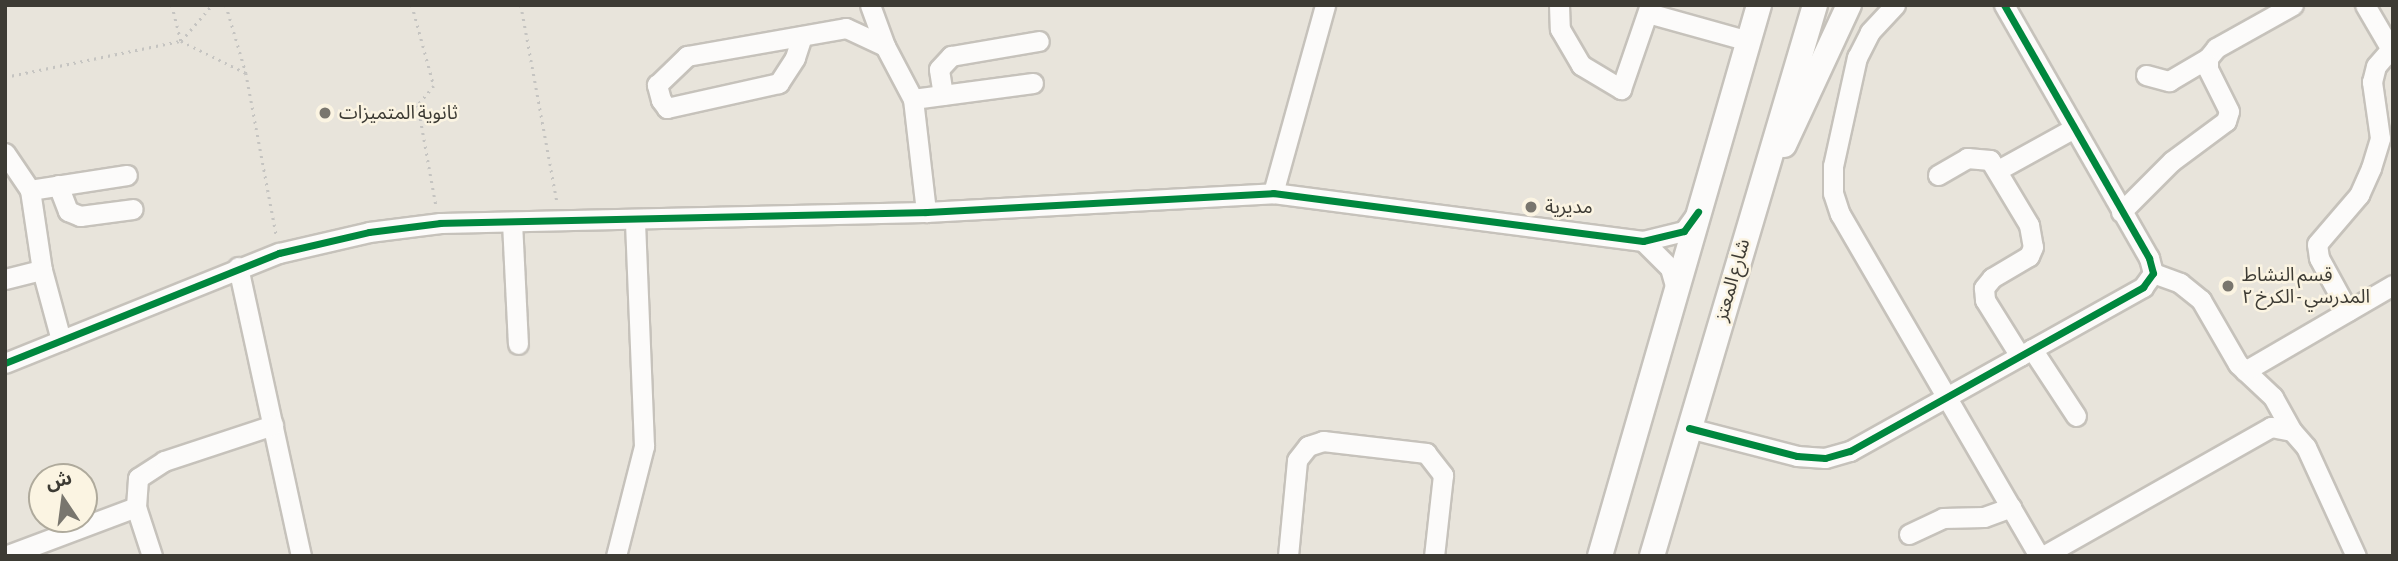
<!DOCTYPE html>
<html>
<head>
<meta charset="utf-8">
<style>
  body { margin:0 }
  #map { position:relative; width:2398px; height:561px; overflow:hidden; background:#e8e4db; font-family:"Asap Condensed","Noto Sans Arabic",sans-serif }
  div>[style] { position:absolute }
  .path>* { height:2.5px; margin-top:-1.25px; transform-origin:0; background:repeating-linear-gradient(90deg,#c5c4c1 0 2px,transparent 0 7px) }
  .roads { filter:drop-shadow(2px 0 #c6c2bb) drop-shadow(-2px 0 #c6c2bb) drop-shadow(0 2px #c6c2bb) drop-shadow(0 -2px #c6c2bb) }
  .minor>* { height:19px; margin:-9.5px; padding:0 9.5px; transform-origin:9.5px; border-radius:9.5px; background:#fcfbfa }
  .major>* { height:24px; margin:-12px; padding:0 12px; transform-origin:12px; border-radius:12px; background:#fcfbfa }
  .cycleway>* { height:7px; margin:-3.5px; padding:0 3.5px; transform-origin:3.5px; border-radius:3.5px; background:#00873e }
  .dots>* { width:19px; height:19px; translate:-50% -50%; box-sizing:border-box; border:4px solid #fbf4e2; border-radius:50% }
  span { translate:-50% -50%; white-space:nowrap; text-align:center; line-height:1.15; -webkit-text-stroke:5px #fbf4e2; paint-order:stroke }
  .poi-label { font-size:19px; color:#3d3b34 }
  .left { translate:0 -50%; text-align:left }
  .street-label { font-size:19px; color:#3d3b34 }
  .frame { position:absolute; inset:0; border:7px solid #3d3b34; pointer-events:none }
  .north { position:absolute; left:28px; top:463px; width:70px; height:70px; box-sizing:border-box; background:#fbf4e2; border:2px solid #afaa9c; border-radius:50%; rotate:347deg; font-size:19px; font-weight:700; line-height:28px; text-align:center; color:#3d3b34 }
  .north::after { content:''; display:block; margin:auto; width:24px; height:32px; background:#79766e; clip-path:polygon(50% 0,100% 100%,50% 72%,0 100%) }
</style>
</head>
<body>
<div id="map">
  <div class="path">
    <div style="left:172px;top:5px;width:37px;rotate:76deg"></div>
    <div style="left:181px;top:41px;width:72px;rotate:26.2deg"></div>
    <div style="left:226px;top:5px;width:71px;rotate:73.6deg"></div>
    <div style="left:246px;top:73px;width:164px;rotate:79.4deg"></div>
    <div style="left:412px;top:5px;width:84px;rotate:74.8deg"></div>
    <div style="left:434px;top:86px;width:25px;rotate:130deg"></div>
    <div style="left:418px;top:105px;width:102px;rotate:79.8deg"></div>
    <div style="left:521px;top:5px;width:200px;rotate:79.6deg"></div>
    <div style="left:5px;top:77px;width:180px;rotate:-11.6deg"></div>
    <div style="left:181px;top:41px;width:48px;rotate:-49.3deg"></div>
  </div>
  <div class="roads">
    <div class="minor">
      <div style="left:870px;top:5px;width:44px;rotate:69.9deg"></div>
      <div style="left:1559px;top:5px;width:24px;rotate:88deg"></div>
      <div style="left:1560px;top:29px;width:42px;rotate:59.7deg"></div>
      <div style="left:1581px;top:65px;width:47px;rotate:31deg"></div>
      <div style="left:1621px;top:89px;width:89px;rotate:-71deg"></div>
      <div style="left:1895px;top:5px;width:37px;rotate:133deg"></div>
      <div style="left:1870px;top:32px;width:28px;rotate:117deg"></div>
      <div style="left:1857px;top:57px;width:112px;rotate:102.4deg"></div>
      <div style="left:1833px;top:166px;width:27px;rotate:90deg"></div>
      <div style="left:1833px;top:193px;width:22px;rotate:72deg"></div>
      <div style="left:1840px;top:214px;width:396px;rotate:59.8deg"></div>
      <div style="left:2365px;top:5px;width:56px;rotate:59.7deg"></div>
      <div style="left:1648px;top:13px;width:104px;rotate:15.6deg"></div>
      <div style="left:802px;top:36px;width:23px;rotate:108deg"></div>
      <div style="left:795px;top:58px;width:30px;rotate:123deg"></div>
      <div style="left:779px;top:83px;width:115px;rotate:167.4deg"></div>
      <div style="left:667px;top:108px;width:10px;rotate:-127deg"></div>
      <div style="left:661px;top:100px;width:16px;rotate:-105deg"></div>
      <div style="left:657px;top:85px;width:42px;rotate:-44deg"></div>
      <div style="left:687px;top:56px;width:161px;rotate:-10deg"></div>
      <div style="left:846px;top:28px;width:43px;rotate:24.8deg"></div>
      <div style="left:885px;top:46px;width:60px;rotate:62.2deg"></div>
      <div style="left:913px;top:99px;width:114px;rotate:83.4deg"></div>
      <div style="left:2146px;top:75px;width:24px;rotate:15deg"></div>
      <div style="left:2169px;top:81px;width:45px;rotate:-30.5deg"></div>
      <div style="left:943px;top:95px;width:26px;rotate:-99deg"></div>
      <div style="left:939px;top:69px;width:18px;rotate:-47deg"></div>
      <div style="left:951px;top:56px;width:89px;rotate:-9.7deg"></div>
      <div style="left:913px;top:99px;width:121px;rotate:-7.6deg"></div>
      <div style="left:5px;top:153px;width:45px;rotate:56deg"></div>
      <div style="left:30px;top:190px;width:81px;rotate:81.5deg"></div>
      <div style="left:42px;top:270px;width:73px;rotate:74.8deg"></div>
      <div style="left:1998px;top:170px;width:87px;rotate:-28.9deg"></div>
      <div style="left:1938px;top:175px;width:34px;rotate:-30deg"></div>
      <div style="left:1967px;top:158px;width:23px;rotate:5deg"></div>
      <div style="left:1990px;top:160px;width:76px;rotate:59deg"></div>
      <div style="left:2029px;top:225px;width:22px;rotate:80deg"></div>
      <div style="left:2033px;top:247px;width:10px;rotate:114deg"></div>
      <div style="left:2029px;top:256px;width:43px;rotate:149.3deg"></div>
      <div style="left:1992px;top:278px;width:13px;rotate:129deg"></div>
      <div style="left:1984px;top:288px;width:12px;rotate:85deg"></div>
      <div style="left:1985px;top:300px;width:66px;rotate:58deg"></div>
      <div style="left:58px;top:185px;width:28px;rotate:69deg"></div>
      <div style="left:68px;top:211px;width:13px;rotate:23deg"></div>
      <div style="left:80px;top:216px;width:53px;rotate:-7.5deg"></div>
      <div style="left:30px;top:190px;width:98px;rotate:-8.8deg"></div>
      <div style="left:1273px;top:193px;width:195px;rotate:-74.5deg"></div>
      <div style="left:2121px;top:212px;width:72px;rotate:-45deg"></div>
      <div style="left:2172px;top:161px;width:67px;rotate:-36.5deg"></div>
      <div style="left:2226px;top:121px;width:10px;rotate:-73deg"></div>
      <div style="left:2229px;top:111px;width:47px;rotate:-116.6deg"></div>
      <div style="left:2208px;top:69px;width:11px;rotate:-90deg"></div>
      <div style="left:2208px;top:58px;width:13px;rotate:-51deg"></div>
      <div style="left:2216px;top:48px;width:88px;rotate:-29.2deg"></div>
      <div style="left:512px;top:222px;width:122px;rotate:87.2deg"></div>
      <div style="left:1643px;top:241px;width:38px;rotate:45deg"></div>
      <div style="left:1670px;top:268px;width:22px;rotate:74deg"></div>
      <div style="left:238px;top:267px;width:296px;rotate:77.7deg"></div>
      <div style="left:2153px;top:273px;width:29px;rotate:20deg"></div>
      <div style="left:2180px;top:283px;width:27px;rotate:39deg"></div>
      <div style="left:2201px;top:300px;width:74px;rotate:60deg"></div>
      <div style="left:2238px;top:364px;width:48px;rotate:43.3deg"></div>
      <div style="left:2273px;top:397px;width:39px;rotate:61deg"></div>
      <div style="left:5px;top:279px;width:38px;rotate:-14deg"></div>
      <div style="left:2348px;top:311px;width:60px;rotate:-118.7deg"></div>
      <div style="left:2319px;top:258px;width:14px;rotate:-98deg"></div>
      <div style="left:2317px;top:244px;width:65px;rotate:-49.4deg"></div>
      <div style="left:2359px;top:195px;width:30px;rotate:-66deg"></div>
      <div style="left:2371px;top:168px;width:31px;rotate:-73deg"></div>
      <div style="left:2380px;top:138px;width:57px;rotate:-98.1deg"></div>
      <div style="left:2372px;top:82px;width:16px;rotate:-76deg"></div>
      <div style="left:2376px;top:66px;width:23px;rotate:-49deg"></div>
      <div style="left:2032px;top:349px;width:80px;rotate:56.7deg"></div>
      <div style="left:5px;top:363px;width:295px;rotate:-21.9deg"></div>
      <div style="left:279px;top:253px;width:92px;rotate:-13.1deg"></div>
      <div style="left:369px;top:232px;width:72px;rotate:-7.2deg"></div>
      <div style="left:440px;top:223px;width:486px;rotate:-1.3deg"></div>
      <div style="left:926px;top:212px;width:348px;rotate:-3.1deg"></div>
      <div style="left:1273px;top:193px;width:373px;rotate:7.4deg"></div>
      <div style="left:1643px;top:241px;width:42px;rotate:-13.7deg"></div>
      <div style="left:1684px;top:231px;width:24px;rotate:-54deg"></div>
      <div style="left:2245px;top:371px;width:171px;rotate:-30.2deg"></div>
      <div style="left:1689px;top:428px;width:112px;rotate:14.5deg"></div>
      <div style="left:1797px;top:456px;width:28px;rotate:4deg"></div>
      <div style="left:1825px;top:458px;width:26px;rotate:-16deg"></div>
      <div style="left:1850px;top:451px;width:336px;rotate:-29.2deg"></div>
      <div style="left:2143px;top:287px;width:17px;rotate:-54deg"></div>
      <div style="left:2153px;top:273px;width:16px;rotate:-105deg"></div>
      <div style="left:2149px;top:258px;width:292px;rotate:-119.8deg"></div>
      <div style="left:1909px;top:534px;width:38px;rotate:-25deg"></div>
      <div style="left:1943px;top:518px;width:41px;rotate:-1.4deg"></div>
      <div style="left:1984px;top:517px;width:29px;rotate:-20deg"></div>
      <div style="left:8px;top:555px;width:137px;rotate:-20.6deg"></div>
      <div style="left:152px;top:556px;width:52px;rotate:-108.1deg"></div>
      <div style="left:136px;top:507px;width:29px;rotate:-86deg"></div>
      <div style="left:138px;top:478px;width:31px;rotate:-33deg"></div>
      <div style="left:164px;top:461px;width:115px;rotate:-18.3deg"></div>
      <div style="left:616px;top:556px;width:114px;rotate:-75.7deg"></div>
      <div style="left:644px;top:446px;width:227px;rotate:-92.3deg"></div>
      <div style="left:1288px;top:556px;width:96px;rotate:-84.6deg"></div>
      <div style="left:1297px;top:460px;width:18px;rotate:-52deg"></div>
      <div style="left:1308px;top:446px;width:16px;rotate:-18deg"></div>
      <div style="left:1323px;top:441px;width:104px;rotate:6.6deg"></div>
      <div style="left:1426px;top:453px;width:28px;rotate:52deg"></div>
      <div style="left:1443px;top:475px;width:81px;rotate:96.3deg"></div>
      <div style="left:2043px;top:556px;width:262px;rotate:-29.5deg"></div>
      <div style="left:2271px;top:427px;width:21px;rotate:11deg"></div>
      <div style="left:2292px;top:431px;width:21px;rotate:49deg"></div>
      <div style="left:2306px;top:447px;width:120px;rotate:65.4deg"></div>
    </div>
    <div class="major">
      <div style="left:1784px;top:145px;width:154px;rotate:-65.1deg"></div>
      <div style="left:1600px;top:556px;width:573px;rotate:-73.9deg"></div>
      <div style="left:1652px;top:556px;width:575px;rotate:-73.52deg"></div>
    </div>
  </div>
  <div class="cycleway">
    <div style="left:5px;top:363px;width:295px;rotate:-21.9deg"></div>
    <div style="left:279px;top:253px;width:92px;rotate:-13.1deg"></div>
    <div style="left:369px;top:232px;width:72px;rotate:-7.2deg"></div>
    <div style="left:440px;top:223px;width:486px;rotate:-1.3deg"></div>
    <div style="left:926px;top:212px;width:348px;rotate:-3.1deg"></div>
    <div style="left:1273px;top:193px;width:373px;rotate:7.4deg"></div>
    <div style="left:1643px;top:241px;width:42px;rotate:-13.7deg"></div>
    <div style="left:1684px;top:231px;width:24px;rotate:-54deg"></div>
    <div style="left:1689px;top:428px;width:112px;rotate:14.5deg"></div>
    <div style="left:1797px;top:456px;width:28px;rotate:4deg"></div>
    <div style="left:1825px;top:458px;width:26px;rotate:-16deg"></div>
    <div style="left:1850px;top:451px;width:336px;rotate:-29.2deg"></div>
    <div style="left:2143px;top:287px;width:17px;rotate:-54deg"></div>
    <div style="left:2153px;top:273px;width:16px;rotate:-105deg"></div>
    <div style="left:2149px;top:258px;width:292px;rotate:-119.8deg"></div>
  </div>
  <div class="dots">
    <div style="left:325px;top:113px;background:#79766e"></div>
    <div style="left:1531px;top:207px;background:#79766e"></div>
    <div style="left:2228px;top:286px;background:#79766e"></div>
  </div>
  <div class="poi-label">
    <span class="left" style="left:339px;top:113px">ثانوية المتميزات</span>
    <span class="left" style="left:1545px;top:207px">مديرية</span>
    <span class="left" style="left:2242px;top:286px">قسم النشاط<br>المدرسي - الكرخ ٢</span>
  </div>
  <div class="street-label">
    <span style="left:1732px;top:280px;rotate:-74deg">شارع المعتز</span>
  </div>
  <div class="frame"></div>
  <div class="north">ش</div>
</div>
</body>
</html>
